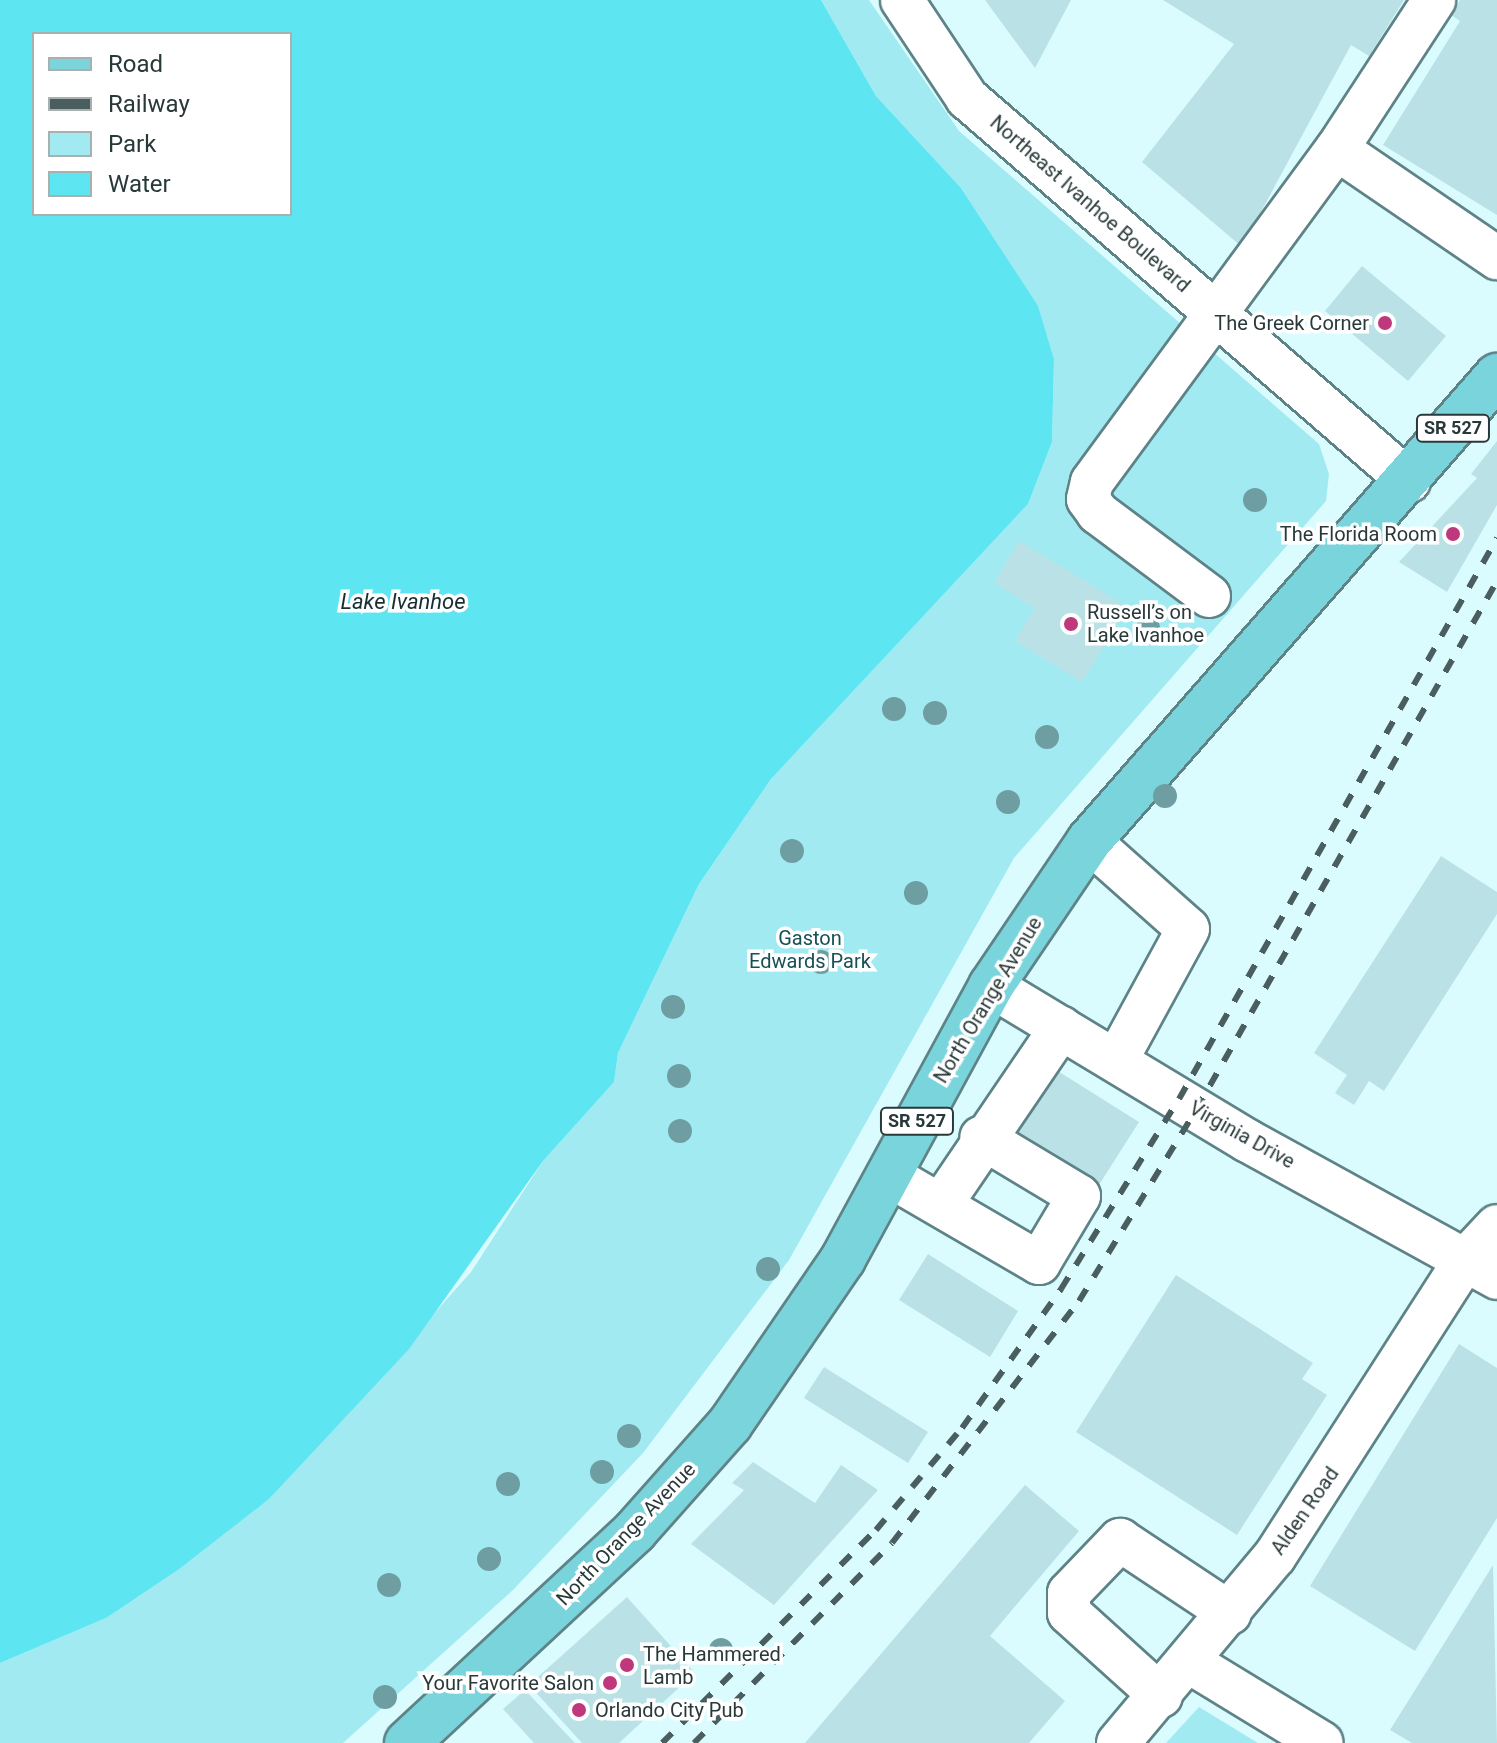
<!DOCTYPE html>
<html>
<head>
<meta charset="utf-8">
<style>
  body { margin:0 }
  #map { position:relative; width:1497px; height:1743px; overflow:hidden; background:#dbfcff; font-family:Roboto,sans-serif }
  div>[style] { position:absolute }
  .green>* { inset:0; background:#a1eaf1 }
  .water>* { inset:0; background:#5de5f2 }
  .building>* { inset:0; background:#bae2e6 }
  .roads { filter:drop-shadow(2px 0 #5e8387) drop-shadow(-2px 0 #5e8387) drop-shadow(0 2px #5e8387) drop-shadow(0 -2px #5e8387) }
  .minor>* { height:42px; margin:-21px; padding:0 21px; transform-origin:21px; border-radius:21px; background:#fff }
  .major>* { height:44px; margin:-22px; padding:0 22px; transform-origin:22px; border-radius:22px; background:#7ad4dc }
  .rail>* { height:6px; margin-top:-3px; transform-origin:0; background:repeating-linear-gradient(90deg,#4b5e5f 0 14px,transparent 0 28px) }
  .trees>* { width:24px; height:24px; margin:-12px; border-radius:50%; background:#6f9ea2 }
  .dots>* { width:22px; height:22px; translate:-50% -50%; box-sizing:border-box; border:4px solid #fff; border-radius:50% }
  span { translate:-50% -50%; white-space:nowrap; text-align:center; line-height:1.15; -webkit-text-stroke:7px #fff; paint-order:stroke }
  .shield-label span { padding:2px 6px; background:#fff; border:2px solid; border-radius:6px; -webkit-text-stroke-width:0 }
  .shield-label { font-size:18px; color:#29393a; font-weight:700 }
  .street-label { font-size:20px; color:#29393a }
  .poi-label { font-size:20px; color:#29393a }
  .right { translate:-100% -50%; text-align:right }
  .left { translate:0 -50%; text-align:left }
  .park-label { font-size:20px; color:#165156 }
  .water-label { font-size:22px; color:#182f31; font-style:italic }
  .legend { position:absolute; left:32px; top:32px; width:260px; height:184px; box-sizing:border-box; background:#fff; border:2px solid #a9b0b0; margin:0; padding:10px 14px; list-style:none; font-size:24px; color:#29393a }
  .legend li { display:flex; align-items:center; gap:16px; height:40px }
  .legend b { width:40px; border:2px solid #a9b0b0 }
</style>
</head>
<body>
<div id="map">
  <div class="green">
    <div style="clip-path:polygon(821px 0,869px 0,959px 131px,1319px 444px,1329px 474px,1326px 501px,1014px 858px,789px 1260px,643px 1453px,513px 1590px,343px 1743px,0 1743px,0 1663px,106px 1618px,269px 1499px,471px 1272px,543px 1161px,614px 1082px,618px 1053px,699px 884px,771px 779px,1028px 504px,1052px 442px,1054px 359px,1038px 307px,961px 188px,876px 96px)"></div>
    <div style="clip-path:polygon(1199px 1707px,1258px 1743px,1166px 1743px)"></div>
  </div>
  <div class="water">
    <div style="clip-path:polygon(evenodd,0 0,821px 0,876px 96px,961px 188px,1038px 306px,1054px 359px,1052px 442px,1028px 504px,771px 779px,699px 884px,618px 1053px,614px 1082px,543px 1161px,409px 1349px,269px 1499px,179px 1569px,106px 1618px,0 1663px,0 0,34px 34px,290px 34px,290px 214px,34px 214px,34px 34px)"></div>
  </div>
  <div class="building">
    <div style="clip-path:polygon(985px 0,1071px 0,1035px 68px)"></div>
    <div style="clip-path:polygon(1163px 0,1404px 0,1369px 56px,1351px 45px,1242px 247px,1142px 162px,1234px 44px)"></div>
    <div style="clip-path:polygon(1460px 0,1497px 0,1497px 215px,1383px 145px,1460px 21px,1451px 15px)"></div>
    <div style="clip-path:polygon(1362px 266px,1446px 336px,1408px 381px,1325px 311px)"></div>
    <div style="clip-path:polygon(1497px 441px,1497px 505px,1447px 592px,1399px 562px,1477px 478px,1471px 474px)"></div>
    <div style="clip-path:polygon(1019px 541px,1128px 607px,1082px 682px,1015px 641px,1035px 608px,994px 583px)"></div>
    <div style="clip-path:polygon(1441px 856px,1497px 892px,1497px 914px,1384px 1091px,1369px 1081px,1354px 1105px,1335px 1093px,1347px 1075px,1314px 1053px)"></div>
    <div style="clip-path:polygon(1053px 1068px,1139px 1122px,1099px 1185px,1013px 1130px)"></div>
    <div style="clip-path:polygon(928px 1254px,1018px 1311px,990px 1357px,899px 1300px)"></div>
    <div style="clip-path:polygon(1176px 1275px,1313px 1363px,1302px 1379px,1327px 1395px,1237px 1535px,1076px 1432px)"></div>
    <div style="clip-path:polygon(1459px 1344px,1497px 1368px,1497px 1518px,1415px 1651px,1310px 1586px)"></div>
    <div style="clip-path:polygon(824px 1367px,928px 1432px,908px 1463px,804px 1398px)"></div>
    <div style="clip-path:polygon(753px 1462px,815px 1503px,841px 1465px,878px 1490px,774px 1605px,691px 1544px,744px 1490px,732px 1483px)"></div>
    <div style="clip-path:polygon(1025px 1485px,1079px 1531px,990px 1636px,1065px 1701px,1029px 1743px,805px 1743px)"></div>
    <div style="clip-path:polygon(1493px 1565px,1497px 1743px,1412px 1743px,1390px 1730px)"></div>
    <div style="clip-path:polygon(627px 1597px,695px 1673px,619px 1743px,582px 1743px,529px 1685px)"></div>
    <div style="clip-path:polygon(525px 1690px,575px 1743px,534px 1743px,503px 1709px)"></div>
  </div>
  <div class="roads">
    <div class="minor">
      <div style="left:902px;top:0;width:118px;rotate:56.4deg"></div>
      <div style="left:967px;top:98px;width:585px;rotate:40.91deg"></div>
      <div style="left:1337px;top:149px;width:178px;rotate:-56.9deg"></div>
      <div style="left:1209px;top:596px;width:139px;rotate:-143.2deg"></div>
      <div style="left:1098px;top:513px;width:17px;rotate:-126deg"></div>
      <div style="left:1088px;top:499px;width:17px;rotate:-77deg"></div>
      <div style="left:1092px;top:482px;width:413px;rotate:-53.7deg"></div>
      <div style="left:1337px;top:149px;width:194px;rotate:34.3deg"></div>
      <div style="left:1089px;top:841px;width:132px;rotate:41.6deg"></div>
      <div style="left:1188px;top:929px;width:150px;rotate:118.6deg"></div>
      <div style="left:991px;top:986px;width:300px;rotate:31.1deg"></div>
      <div style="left:1248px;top:1141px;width:284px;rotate:28.8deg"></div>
      <div style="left:888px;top:1175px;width:175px;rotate:30.2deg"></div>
      <div style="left:1039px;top:1263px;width:78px;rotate:-59.2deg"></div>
      <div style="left:1079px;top:1196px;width:114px;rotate:-149deg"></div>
      <div style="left:942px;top:1203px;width:212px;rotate:-55.8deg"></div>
      <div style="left:1191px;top:1663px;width:153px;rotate:31.4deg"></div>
      <div style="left:1161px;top:1696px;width:124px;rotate:-137.9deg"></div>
      <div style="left:1069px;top:1613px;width:20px;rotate:-90deg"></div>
      <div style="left:1069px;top:1593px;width:74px;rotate:-46.1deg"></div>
      <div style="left:1120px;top:1540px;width:132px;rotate:33.6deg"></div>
      <div style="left:1118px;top:1743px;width:244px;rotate:-50deg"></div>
      <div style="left:1275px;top:1556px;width:353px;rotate:-57.3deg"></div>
      <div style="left:1466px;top:1259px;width:45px;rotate:-46.8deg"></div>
    </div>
    <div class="major">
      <div style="left:407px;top:1743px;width:311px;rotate:-42.9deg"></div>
      <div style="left:635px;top:1531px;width:143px;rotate:-48.4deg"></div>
      <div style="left:730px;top:1424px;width:200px;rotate:-55.6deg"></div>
      <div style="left:843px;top:1259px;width:311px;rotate:-61.5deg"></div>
      <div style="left:991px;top:986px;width:175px;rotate:-55.9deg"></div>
      <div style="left:1089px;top:841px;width:619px;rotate:-48.74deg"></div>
    </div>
  </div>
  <div class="rail">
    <div style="left:662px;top:1743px;width:302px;rotate:-44.9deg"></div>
    <div style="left:876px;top:1530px;width:133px;rotate:-49.9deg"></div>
    <div style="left:962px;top:1428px;width:171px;rotate:-54.5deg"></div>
    <div style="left:1061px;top:1289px;width:224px;rotate:-58.2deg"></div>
    <div style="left:1179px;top:1099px;width:645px;rotate:-60.45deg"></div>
    <div style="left:694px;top:1743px;width:281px;rotate:-45.3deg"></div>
    <div style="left:892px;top:1543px;width:306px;rotate:-52.3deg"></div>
    <div style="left:1079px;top:1301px;width:224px;rotate:-58.5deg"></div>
    <div style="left:1196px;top:1110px;width:609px;rotate:-60.36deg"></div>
  </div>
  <div class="trees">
    <div style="left:1255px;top:500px"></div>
    <div style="left:1148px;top:628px"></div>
    <div style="left:894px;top:709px"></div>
    <div style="left:935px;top:713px"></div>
    <div style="left:1047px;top:737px"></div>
    <div style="left:1165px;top:796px"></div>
    <div style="left:1008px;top:802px"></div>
    <div style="left:792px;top:851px"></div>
    <div style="left:916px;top:893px"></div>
    <div style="left:821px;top:962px"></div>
    <div style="left:673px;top:1007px"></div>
    <div style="left:679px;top:1076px"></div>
    <div style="left:680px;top:1131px"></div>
    <div style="left:768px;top:1269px"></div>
    <div style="left:629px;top:1436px"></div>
    <div style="left:602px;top:1472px"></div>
    <div style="left:508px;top:1484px"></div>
    <div style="left:489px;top:1559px"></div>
    <div style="left:389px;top:1585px"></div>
    <div style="left:721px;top:1650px"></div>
    <div style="left:385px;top:1697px"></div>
  </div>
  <div class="dots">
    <div style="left:1385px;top:323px;background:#be387b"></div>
    <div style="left:1453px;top:534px;background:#be387b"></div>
    <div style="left:1071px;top:624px;background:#be387b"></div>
    <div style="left:627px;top:1665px;background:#be387b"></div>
    <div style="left:610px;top:1683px;background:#be387b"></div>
    <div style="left:579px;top:1710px;background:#be387b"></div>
  </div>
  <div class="shield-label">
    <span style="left:1453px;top:428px">SR 527</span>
    <span style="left:917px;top:1121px">SR 527</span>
  </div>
  <div class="street-label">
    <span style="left:1090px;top:204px;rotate:41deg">Northeast Ivanhoe Boulevard</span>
    <span style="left:988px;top:1000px;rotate:-59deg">North Orange Avenue</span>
    <span style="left:1242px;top:1135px;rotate:29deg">Virginia Drive</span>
    <span style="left:1305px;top:1511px;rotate:-55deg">Alden Road</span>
    <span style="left:626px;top:1534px;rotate:-46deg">North Orange Avenue</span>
  </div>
  <div class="poi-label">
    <span class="right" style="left:1369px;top:323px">The Greek Corner</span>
    <span class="right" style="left:1437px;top:534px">The Florida Room</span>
    <span class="left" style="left:1087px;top:624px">Russell’s on<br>Lake Ivanhoe</span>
    <span class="left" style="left:643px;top:1666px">The Hammered<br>Lamb</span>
    <span class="right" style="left:594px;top:1683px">Your Favorite Salon</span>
    <span class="left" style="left:595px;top:1710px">Orlando City Pub</span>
  </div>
  <div class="park-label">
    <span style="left:810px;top:950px">Gaston<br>Edwards Park</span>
  </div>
  <div class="water-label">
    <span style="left:403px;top:602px">Lake Ivanhoe</span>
  </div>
  <ul class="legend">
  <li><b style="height:10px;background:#7ad4dc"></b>Road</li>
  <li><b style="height:10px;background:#4b5e5f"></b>Railway</li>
  <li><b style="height:22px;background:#a1eaf1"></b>Park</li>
  <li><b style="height:22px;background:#5de5f2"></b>Water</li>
  </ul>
</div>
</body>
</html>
